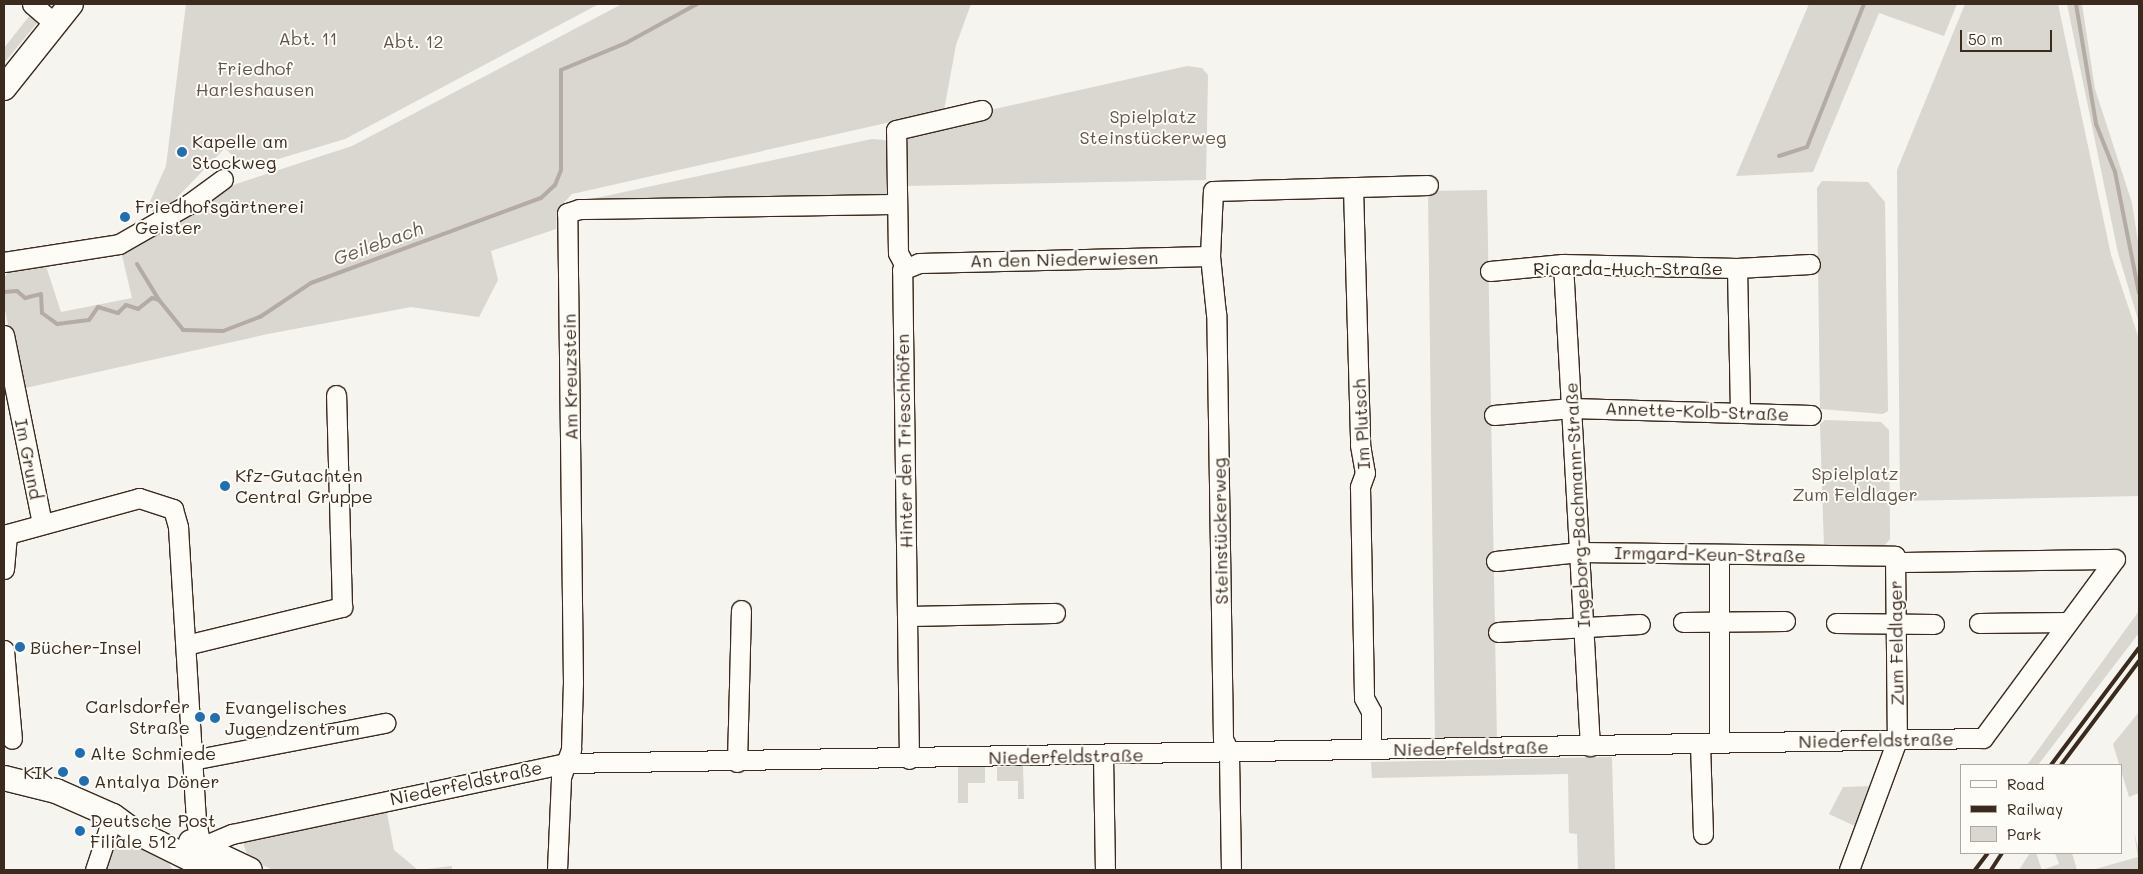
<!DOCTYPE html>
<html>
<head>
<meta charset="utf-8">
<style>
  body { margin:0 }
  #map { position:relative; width:2143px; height:874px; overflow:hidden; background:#f5f4ee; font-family:Mali,sans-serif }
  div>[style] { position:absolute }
  .green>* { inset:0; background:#dad6d0 }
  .stream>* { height:4px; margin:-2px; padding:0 2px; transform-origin:2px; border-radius:2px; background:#b4aca4 }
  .roads { filter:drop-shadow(1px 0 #3b2a1e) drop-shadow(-1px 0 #3b2a1e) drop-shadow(0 1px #3b2a1e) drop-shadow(0 -1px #3b2a1e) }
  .minor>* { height:19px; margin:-9.5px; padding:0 9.5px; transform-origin:9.5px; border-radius:9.5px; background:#fdfcf7 }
  .major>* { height:24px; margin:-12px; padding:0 12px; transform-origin:12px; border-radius:12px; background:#fdfcf7 }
  .rail>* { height:4px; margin:-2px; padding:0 2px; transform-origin:2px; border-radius:2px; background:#3b2a1e }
  .dots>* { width:14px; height:14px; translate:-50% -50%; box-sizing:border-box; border:2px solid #fdfcf7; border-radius:50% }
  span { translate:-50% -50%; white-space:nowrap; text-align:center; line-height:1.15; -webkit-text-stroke:4px #fdfcf7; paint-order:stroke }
  .park-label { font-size:18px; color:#63554a }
  .poi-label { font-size:18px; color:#3b2a1e }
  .left { translate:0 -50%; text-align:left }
  .right { translate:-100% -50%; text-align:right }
  .street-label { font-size:18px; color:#3b2a1e }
  .water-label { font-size:19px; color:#65584d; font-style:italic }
  .frame { position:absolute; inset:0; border:5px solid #3b2a1e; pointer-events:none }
  .legend { position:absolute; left:1960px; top:764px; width:162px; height:90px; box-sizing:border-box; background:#fdfcf7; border:1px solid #afa8a0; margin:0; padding:6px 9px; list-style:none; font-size:15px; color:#3b2a1e }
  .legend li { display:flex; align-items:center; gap:10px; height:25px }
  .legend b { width:25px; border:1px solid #afa8a0 }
  .scale { position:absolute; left:1960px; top:30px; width:92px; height:22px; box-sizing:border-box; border:2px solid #3b2a1e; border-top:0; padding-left:6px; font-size:15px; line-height:18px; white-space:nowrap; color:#3b2a1e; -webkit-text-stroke:4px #fdfcf7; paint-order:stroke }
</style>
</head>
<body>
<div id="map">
  <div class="green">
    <div style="clip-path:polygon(186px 4px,599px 4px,345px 139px,245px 169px,225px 148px,158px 217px,148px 206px,166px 166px)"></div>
    <div style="clip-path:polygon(622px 4px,971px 4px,956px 45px,944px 110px,572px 194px,557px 210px,556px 229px,491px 251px,498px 280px,479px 317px,411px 307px,268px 334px,21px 389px,4px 305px,4px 278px,11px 268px,45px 263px,61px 312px,132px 298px,121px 251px,236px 184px,352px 146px)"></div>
    <div style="clip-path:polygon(1809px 4px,1957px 4px,1944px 36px,1879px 13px,1813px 172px,1736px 176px)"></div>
    <div style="clip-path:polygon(1965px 4px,2058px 4px,2111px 255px,2139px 339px,2139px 496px,1900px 501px,1897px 170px)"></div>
    <div style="clip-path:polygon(2067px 4px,2082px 4px,2095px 89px,2132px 203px,2139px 248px,2139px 323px,2118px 253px)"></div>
    <div style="clip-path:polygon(30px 15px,38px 22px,4px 63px,4px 48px)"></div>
    <div style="clip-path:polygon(1187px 66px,1202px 68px,1208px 75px,1206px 180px,903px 186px,902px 135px,909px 128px)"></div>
    <div style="clip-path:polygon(872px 139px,885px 140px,893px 152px,888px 198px,582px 201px)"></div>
    <div style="clip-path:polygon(1822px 181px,1868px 182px,1885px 202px,1888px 411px,1883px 414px,1820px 409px,1817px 188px)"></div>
    <div style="clip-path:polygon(1487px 190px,1497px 742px,1435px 743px,1428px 191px)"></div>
    <div style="clip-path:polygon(1825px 420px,1881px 422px,1889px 430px,1890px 539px,1884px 546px,1824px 547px,1820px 424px)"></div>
    <div style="clip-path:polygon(2139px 611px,2139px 633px,2038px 765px,2027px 765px)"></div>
    <div style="clip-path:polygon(2139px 712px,2139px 793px,2129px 797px,2113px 744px)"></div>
    <div style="clip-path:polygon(1612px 757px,1615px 870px,1578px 870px,1577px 834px,1569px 833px,1568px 774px,1372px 778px,1371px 762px)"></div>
    <div style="clip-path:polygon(1023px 766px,1024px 799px,1018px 799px,1018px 781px,997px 781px,997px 767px)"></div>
    <div style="clip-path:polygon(958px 767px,985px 767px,985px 783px,968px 783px,968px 803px,958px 803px)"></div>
    <div style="clip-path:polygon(1873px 786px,1859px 828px,1829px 814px,1843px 787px)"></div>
    <div style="clip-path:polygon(386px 808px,394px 850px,418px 870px,452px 866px,452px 870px,273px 870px,249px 859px,241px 838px)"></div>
    <div style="clip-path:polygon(114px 831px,166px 858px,173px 870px,101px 870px)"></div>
    <div style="clip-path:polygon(2134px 832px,2139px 851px,2139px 870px,2092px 870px,2138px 857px)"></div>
    <div style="clip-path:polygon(2030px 853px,2036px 853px,2042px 870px,2059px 864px,2055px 853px,2072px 853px,2077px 870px,2019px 870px)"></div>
  </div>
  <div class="stream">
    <div style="left:2076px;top:4px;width:122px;rotate:80.5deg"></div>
    <div style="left:2096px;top:124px;width:52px;rotate:68.4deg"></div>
    <div style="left:2115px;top:172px;width:123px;rotate:78.8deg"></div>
    <div style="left:1779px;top:156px;width:29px;rotate:-18deg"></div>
    <div style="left:1807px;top:147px;width:154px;rotate:-68.3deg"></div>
    <div style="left:137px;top:264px;width:42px;rotate:58.6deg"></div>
    <div style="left:4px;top:292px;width:13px;rotate:-4deg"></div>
    <div style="left:17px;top:291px;width:11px;rotate:41deg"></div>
    <div style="left:25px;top:298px;width:16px;rotate:-14deg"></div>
    <div style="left:41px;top:294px;width:19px;rotate:87deg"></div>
    <div style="left:42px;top:313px;width:19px;rotate:36deg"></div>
    <div style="left:57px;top:324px;width:32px;rotate:-7deg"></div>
    <div style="left:89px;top:320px;width:16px;rotate:-55deg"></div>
    <div style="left:98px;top:307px;width:21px;rotate:17deg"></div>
    <div style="left:118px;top:313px;width:11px;rotate:-45deg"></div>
    <div style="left:126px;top:305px;width:13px;rotate:18deg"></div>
    <div style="left:138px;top:309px;width:18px;rotate:-38deg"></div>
    <div style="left:152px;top:298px;width:7px;rotate:16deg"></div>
    <div style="left:159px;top:300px;width:38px;rotate:51deg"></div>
    <div style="left:183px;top:330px;width:40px;rotate:1.4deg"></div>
    <div style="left:223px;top:331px;width:40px;rotate:-21deg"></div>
    <div style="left:260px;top:317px;width:61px;rotate:-33.7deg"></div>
    <div style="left:311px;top:283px;width:245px;rotate:-20.3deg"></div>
    <div style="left:541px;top:198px;width:19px;rotate:-43deg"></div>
    <div style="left:555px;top:185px;width:16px;rotate:-68deg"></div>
    <div style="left:561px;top:170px;width:100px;rotate:-90deg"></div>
    <div style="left:561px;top:70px;width:70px;rotate:-22.6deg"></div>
    <div style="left:626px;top:43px;width:81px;rotate:-28.8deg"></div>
  </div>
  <div class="roads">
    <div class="minor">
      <div style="left:32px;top:4px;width:30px;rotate:41deg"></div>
      <div style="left:1353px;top:187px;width:258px;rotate:88.4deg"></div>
      <div style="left:1360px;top:445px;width:28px;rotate:80deg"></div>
      <div style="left:1365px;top:473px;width:15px;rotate:110deg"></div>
      <div style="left:1360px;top:487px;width:211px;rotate:88.9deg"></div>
      <div style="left:1364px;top:698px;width:15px;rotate:62deg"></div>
      <div style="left:1371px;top:711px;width:38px;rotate:90deg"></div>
      <div style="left:4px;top:262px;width:116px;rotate:-8.9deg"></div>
      <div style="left:119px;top:244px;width:81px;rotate:-29.7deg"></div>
      <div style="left:189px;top:204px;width:42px;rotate:-36.3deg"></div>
      <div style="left:1563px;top:264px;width:483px;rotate:86.8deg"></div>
      <div style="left:905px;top:266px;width:15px;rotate:-118deg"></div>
      <div style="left:898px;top:253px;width:123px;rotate:-90.9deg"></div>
      <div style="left:896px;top:130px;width:88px;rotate:-13.1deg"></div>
      <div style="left:1737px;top:268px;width:143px;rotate:88.8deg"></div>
      <div style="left:1490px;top:271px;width:73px;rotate:-5.5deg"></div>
      <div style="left:1563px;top:264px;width:174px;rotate:1.3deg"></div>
      <div style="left:1737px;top:268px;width:73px;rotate:-3.1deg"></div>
      <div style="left:4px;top:335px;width:193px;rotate:78.6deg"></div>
      <div style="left:1494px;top:415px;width:77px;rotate:-5.2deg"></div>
      <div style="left:1571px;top:408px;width:240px;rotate:1.7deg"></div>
      <div style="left:4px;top:535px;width:140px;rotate:-15.3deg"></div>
      <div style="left:139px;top:498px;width:36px;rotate:18deg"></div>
      <div style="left:173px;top:509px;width:19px;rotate:74deg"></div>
      <div style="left:178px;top:527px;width:295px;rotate:86.5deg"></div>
      <div style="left:196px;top:821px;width:26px;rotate:79deg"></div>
      <div style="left:201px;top:847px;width:34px;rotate:-23deg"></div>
      <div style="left:232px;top:834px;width:341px;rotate:-12deg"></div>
      <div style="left:566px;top:763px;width:1417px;rotate:-1.01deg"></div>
      <div style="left:1983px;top:738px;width:222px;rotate:-53.6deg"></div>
      <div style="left:1719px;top:555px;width:188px;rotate:90deg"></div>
      <div style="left:1496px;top:561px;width:83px;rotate:-6.2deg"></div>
      <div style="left:1579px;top:552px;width:316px;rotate:0.7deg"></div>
      <div style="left:1895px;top:556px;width:184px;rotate:89.4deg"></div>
      <div style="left:1897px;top:740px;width:139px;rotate:110.3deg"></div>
      <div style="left:1895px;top:562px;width:220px;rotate:-0.8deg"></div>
      <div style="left:4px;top:569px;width:35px;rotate:-85deg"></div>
      <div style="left:907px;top:616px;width:148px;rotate:-1.2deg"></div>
      <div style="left:1683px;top:622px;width:102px;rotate:-0.6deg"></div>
      <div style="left:1836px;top:623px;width:98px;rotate:0.6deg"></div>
      <div style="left:1979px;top:623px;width:89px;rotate:-0.6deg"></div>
      <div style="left:1498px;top:632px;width:142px;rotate:-3.2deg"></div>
      <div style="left:186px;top:645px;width:161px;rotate:-13.7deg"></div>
      <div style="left:342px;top:607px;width:212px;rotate:-91.6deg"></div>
      <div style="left:4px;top:650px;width:89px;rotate:84.9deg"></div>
      <div style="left:1700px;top:744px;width:90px;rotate:88.1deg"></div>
      <div style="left:1103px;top:756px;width:114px;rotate:89deg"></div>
      <div style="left:909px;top:759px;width:489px;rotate:-90.8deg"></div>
      <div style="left:902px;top:270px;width:18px;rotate:-22deg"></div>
      <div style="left:919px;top:263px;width:291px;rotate:-1.4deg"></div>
      <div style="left:192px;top:760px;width:197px;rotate:-10.9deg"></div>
      <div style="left:737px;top:762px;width:152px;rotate:-88.5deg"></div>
      <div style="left:95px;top:870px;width:57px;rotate:-71.6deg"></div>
      <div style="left:557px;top:870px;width:93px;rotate:-87.5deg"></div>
      <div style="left:561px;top:777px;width:30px;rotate:-70deg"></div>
      <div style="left:571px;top:749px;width:66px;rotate:-88.3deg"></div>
      <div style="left:573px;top:683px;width:470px;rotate:-90.7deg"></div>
      <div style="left:567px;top:213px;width:13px;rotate:-18deg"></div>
      <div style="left:579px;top:209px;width:318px;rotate:-0.9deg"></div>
      <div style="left:1231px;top:870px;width:119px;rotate:-91deg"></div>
      <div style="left:1229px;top:751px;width:13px;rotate:-117deg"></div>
      <div style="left:1223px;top:739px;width:425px;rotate:-90.9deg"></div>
      <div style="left:1216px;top:314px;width:58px;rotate:-95.9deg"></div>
      <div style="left:1210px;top:256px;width:65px;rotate:-87.4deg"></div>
      <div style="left:1213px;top:191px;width:215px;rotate:-1.6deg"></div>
    </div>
    <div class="major">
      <div style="left:4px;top:88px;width:107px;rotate:-51.4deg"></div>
      <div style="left:4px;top:778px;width:54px;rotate:14deg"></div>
      <div style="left:56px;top:791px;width:62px;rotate:23.7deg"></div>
      <div style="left:113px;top:816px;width:24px;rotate:36deg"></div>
      <div style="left:132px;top:830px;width:90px;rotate:26.3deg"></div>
      <div style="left:191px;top:842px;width:65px;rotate:25.4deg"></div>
    </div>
  </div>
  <div class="rail">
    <div style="left:2051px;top:765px;width:146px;rotate:-53.1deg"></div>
    <div style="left:2061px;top:765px;width:130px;rotate:-53.1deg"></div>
    <div style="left:1975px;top:870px;width:21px;rotate:-53deg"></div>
    <div style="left:1991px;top:870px;width:20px;rotate:-57deg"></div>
  </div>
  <div class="dots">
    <div style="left:182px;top:152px;background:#1f6fb2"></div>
    <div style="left:125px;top:217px;background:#1f6fb2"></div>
    <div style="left:225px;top:486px;background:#1f6fb2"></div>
    <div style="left:20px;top:647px;background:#1f6fb2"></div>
    <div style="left:200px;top:717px;background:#1f6fb2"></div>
    <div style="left:215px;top:718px;background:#1f6fb2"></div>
    <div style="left:80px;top:753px;background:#1f6fb2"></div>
    <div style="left:63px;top:772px;background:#1f6fb2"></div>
    <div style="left:84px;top:781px;background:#1f6fb2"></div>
    <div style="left:80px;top:831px;background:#1f6fb2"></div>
  </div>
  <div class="park-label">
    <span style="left:308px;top:38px">Abt. 11</span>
    <span style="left:413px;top:41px">Abt. 12</span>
    <span style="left:255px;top:79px">Friedhof<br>Harleshausen</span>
    <span style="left:1153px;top:127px">Spielplatz<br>Steinstückerweg</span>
    <span style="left:1855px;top:484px">Spielplatz<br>Zum Feldlager</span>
  </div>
  <div class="poi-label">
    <span class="left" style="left:192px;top:152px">Kapelle am<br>Stockweg</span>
    <span class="left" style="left:135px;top:217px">Friedhofsgärtnerei<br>Geister</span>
    <span class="left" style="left:235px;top:486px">Kfz-Gutachten<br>Central Gruppe</span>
    <span class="left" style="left:30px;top:647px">Bücher-Insel</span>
    <span class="right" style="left:190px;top:717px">Carlsdorfer<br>Straße</span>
    <span class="left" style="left:225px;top:718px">Evangelisches<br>Jugendzentrum</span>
    <span class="left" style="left:90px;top:753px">Alte Schmiede</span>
    <span class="right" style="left:53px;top:772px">KIK</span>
    <span class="left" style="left:94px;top:781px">Antalya Döner</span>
    <span class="left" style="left:90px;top:831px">Deutsche Post<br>Filiale 512</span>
  </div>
  <div class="street-label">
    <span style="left:1064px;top:259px;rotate:-1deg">An den Niederwiesen</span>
    <span style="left:1628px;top:268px">Ricarda-Huch-Straße</span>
    <span style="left:570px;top:377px;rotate:-91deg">Am Kreuzstein</span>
    <span style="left:1697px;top:411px;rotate:2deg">Annette-Kolb-Straße</span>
    <span style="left:1361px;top:424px;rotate:-93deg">Im Plutsch</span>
    <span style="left:904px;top:441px;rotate:-91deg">Hinter den Trieschhöfen</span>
    <span style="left:29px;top:459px;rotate:79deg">Im Grund</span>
    <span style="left:1577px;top:505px;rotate:-93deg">Ingeborg-Bachmann-Straße</span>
    <span style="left:1220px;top:531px;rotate:-91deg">Steinstückerweg</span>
    <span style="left:1710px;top:554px;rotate:1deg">Irmgard-Keun-Straße</span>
    <span style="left:1896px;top:643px;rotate:-91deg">Zum Feldlager</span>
    <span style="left:1876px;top:740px;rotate:-1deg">Niederfeldstraße</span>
    <span style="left:1471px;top:748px;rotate:-1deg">Niederfeldstraße</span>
    <span style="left:1066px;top:756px;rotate:-1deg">Niederfeldstraße</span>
    <span style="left:466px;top:783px;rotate:-12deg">Niederfeldstraße</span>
  </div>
  <div class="water-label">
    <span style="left:378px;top:243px;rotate:-20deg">Geilebach</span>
  </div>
  <div class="frame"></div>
  <ul class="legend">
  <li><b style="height:6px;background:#fdfcf7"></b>Road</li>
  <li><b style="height:6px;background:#3b2a1e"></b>Railway</li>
  <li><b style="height:14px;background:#dad6d0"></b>Park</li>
  </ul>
  <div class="scale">50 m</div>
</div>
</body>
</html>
